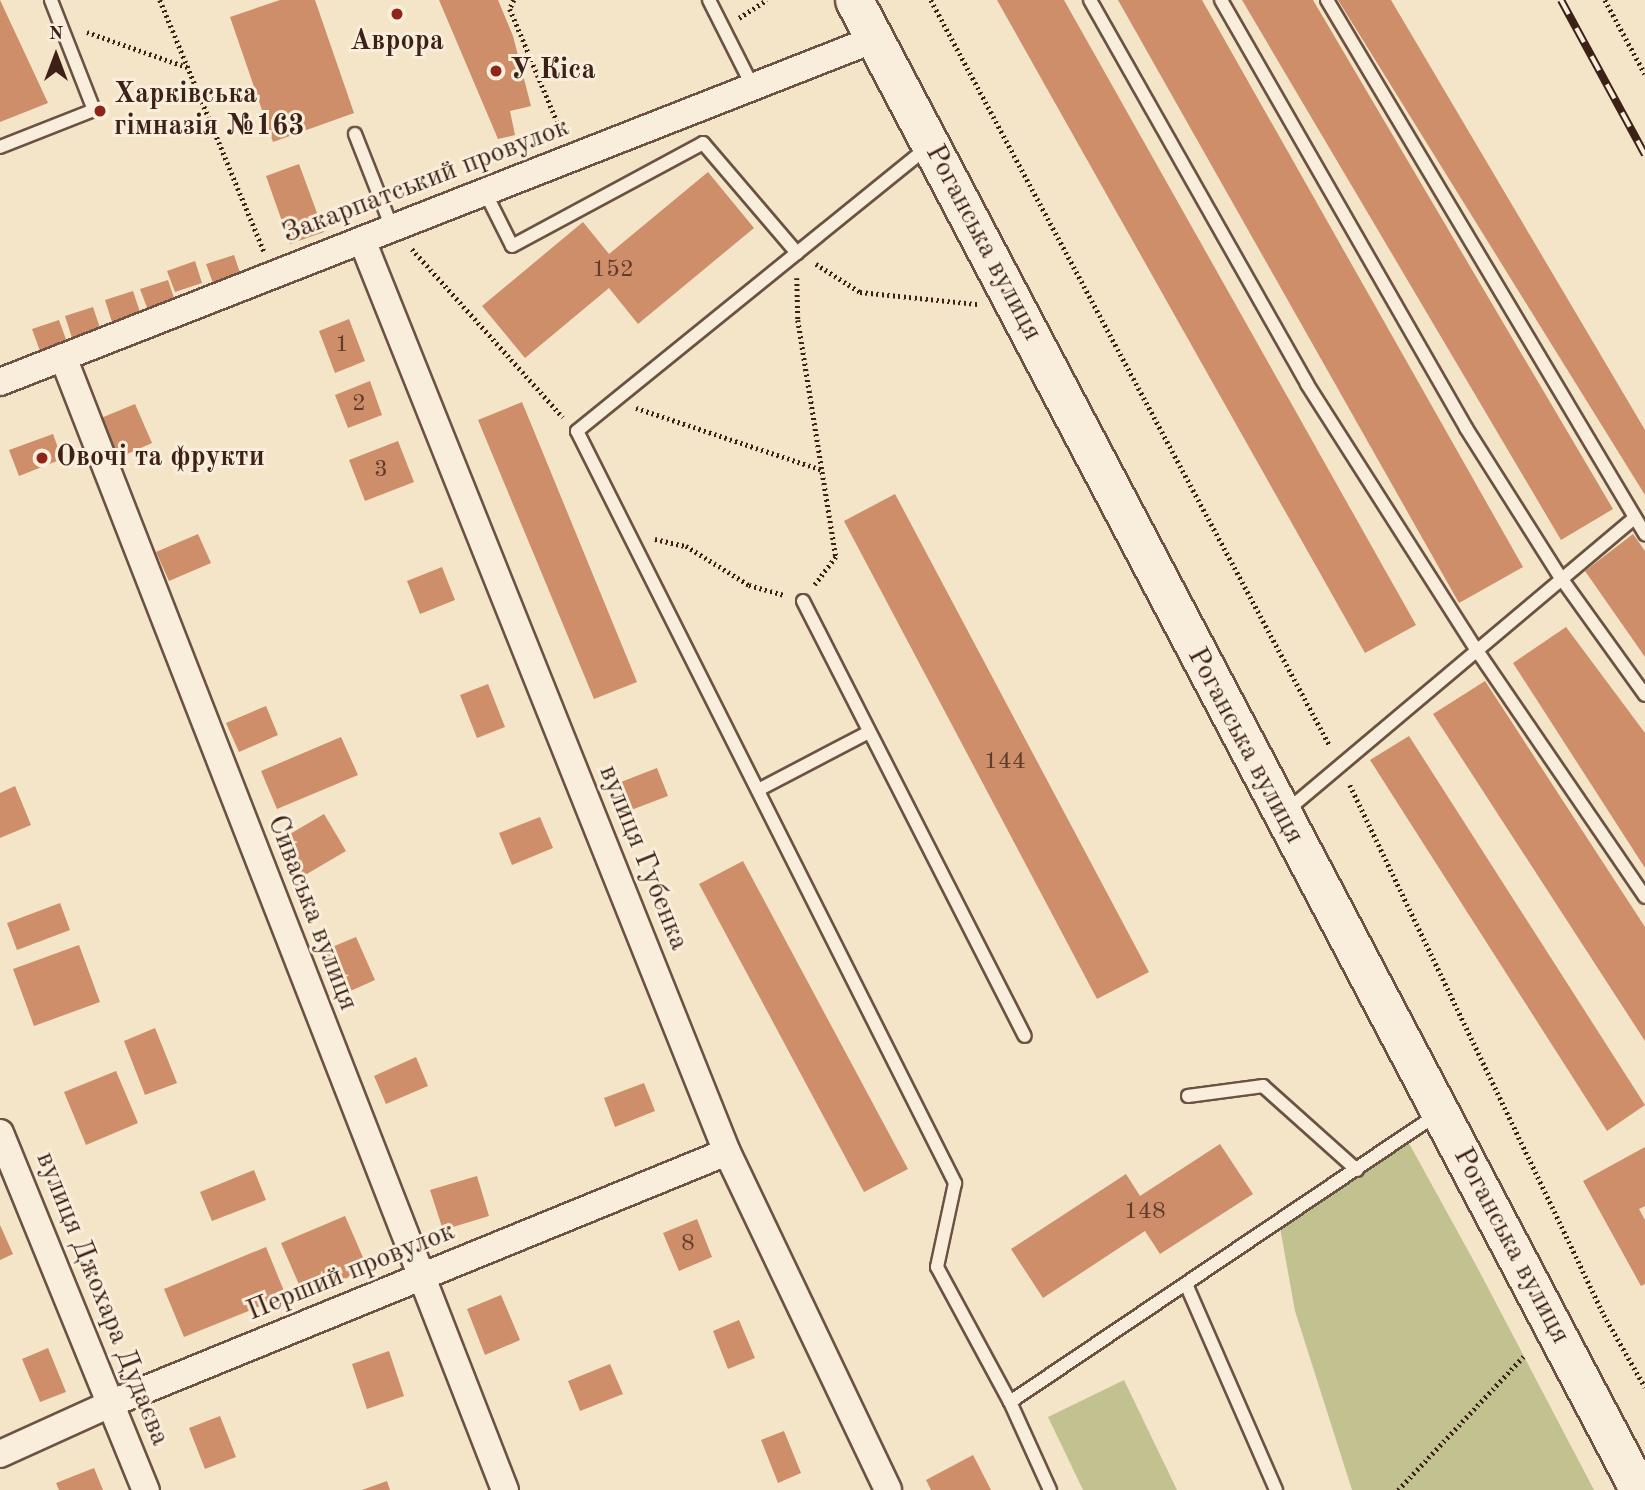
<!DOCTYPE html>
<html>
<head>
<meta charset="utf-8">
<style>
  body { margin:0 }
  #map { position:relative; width:1645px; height:1490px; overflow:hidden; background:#f4e5c8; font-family:"Old Standard TT",serif }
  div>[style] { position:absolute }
  .green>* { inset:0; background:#c2c291 }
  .building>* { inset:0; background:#cd8e69 }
  .path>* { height:4.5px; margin-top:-2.25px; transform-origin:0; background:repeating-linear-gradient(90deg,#3d2117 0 2px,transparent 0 5.5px) }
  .roads { filter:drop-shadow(2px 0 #6b5243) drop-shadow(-2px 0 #6b5243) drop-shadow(0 2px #6b5243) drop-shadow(0 -2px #6b5243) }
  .service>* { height:12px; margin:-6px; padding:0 6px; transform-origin:6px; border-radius:6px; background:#f8eedb }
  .minor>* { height:26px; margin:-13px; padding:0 13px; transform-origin:13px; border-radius:13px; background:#f8eedb }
  .secondary>* { height:37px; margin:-18.5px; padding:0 18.5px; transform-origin:18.5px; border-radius:18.5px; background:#f8eedb }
  .rail>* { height:8px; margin-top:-4px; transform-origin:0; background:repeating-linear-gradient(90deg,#f8eedb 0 16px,#3d2117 0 32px); box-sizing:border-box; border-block:2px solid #3d2117 }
  .dots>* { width:19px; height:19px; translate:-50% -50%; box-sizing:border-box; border:4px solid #f8eedb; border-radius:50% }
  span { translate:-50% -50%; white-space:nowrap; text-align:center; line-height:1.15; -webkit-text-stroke:6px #f8eedb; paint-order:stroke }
  .number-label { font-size:24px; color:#613c2c }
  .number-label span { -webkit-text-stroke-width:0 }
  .poi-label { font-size:28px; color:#3d2117; font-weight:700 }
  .left { translate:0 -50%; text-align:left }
  .street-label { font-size:28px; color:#3d2117 }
  .north { position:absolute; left:21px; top:21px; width:70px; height:70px; -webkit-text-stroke:5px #f8eedb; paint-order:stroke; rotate:0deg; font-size:19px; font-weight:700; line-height:28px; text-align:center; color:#3d2117 }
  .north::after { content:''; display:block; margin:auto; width:24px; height:32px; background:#3d2117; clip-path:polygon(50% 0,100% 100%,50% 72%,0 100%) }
</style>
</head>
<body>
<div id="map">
  <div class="green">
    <div style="clip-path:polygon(1405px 1136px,1476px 1265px,1594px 1490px,1352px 1490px,1295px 1311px,1279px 1222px)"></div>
    <div style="clip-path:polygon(1124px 1380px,1177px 1490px,1083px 1490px,1048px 1417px)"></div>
  </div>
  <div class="building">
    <div style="clip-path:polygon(0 0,48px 103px,0 122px)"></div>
    <div style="clip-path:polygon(280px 0,315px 0,354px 113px,273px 142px,230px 17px)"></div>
    <div style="clip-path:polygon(439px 0,498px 0,513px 36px,531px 106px,510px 111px,515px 135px,498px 139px)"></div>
    <div style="clip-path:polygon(997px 0,1064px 0,1416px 625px,1365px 653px)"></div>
    <div style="clip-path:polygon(1118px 0,1202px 0,1523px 567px,1459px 603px)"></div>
    <div style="clip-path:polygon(1242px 0,1313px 0,1613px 509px,1561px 540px)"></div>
    <div style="clip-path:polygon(1338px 0,1391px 0,1645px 430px,1645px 495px)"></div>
    <div style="clip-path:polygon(299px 164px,324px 232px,290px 244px,266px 176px)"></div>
    <div style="clip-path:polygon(708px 172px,754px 228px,638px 324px,609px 288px,525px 358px,482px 306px,583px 222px,609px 254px)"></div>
    <div style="clip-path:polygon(234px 255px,241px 276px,214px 286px,206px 264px)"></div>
    <div style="clip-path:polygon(195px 261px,202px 283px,175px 292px,167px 271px)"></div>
    <div style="clip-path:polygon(168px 280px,175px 301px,148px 310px,140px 289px)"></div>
    <div style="clip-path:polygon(133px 291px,140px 312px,112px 322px,105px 300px)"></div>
    <div style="clip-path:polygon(93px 307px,100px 328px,72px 338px,65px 316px)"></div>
    <div style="clip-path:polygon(349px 319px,365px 361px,335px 373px,319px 331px)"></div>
    <div style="clip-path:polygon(59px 320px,67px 342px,40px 351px,32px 329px)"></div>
    <div style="clip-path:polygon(370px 381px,382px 415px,348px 428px,335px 395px)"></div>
    <div style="clip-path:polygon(522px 402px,637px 682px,594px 699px,478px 420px)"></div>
    <div style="clip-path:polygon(135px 404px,152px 443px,118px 458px,101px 418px)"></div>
    <div style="clip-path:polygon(53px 434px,62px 459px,19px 476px,9px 450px)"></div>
    <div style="clip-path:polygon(398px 441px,414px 482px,365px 501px,349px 460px)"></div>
    <div style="clip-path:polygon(895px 494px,1149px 972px,1097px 999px,844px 521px)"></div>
    <div style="clip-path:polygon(198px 534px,211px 563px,169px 581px,156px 552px)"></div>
    <div style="clip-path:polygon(1633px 534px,1645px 551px,1645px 657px,1585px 571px)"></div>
    <div style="clip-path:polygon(442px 567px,455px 600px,420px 614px,407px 581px)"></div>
    <div style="clip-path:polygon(1566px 627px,1645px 733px,1645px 868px,1513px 663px)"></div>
    <div style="clip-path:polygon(1485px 681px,1645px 927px,1645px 1041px,1433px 714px)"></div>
    <div style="clip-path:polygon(488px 684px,505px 727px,477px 738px,460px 695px)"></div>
    <div style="clip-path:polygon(266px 706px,278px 735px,239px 752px,226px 723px)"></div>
    <div style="clip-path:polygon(1409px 736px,1645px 1105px,1607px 1131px,1370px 760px)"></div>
    <div style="clip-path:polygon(341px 737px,358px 775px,277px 809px,261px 771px)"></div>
    <div style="clip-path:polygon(657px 768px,668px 796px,631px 810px,621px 782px)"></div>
    <div style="clip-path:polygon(15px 786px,31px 825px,0 838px,0 793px)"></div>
    <div style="clip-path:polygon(324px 814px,346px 851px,300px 878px,278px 841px)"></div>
    <div style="clip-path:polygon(540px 817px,553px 848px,512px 865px,499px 833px)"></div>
    <div style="clip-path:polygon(743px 861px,908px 1169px,864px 1192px,699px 884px)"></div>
    <div style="clip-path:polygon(60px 903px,70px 930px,17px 950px,7px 923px)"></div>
    <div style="clip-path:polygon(356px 937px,375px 980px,339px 996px,320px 952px)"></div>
    <div style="clip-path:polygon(79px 945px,100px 1002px,34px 1026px,13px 969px)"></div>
    <div style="clip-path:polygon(155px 1028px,177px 1083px,145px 1095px,124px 1041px)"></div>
    <div style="clip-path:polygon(416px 1057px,428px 1086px,386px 1104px,374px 1076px)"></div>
    <div style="clip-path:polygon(116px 1071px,138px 1123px,86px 1145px,64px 1092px)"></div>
    <div style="clip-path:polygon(644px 1083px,655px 1111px,615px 1127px,604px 1098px)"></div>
    <div style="clip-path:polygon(1220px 1144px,1253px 1194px,1160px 1254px,1145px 1231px,1043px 1298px,1011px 1249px,1126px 1174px,1140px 1196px)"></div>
    <div style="clip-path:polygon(1645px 1147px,1645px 1206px,1639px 1209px,1645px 1220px,1645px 1284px,1641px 1286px,1583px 1181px)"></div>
    <div style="clip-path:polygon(254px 1170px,266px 1200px,212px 1221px,200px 1192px)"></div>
    <div style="clip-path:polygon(477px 1176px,489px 1216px,443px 1230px,430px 1190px)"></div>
    <div style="clip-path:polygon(345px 1216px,368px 1269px,304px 1296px,281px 1243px)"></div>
    <div style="clip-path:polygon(697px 1219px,712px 1257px,679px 1271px,663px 1233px)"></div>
    <div style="clip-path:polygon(0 1225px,13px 1254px,0 1260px)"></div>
    <div style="clip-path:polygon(266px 1247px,286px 1296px,184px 1337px,164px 1289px)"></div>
    <div style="clip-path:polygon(501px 1295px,520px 1340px,485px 1355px,467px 1309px)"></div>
    <div style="clip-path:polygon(739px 1320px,755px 1358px,728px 1369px,713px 1331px)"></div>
    <div style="clip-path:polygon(48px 1348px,66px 1392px,40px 1402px,22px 1359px)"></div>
    <div style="clip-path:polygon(389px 1351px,404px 1396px,367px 1409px,352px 1364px)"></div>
    <div style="clip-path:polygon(610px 1364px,623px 1394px,580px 1411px,568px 1381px)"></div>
    <div style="clip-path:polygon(220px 1416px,236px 1457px,205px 1469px,189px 1428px)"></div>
    <div style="clip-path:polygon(784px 1431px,801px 1473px,778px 1483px,761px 1440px)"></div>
    <div style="clip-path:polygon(973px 1455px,991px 1490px,931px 1490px,926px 1480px)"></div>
    <div style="clip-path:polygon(94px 1468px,103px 1490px,59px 1490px,56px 1483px)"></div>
    <div style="clip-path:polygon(387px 1481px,390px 1490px,362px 1490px)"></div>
  </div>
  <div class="path">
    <div style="left:160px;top:0;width:272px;rotate:67.5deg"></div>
    <div style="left:514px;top:0;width:10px;rotate:114deg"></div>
    <div style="left:510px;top:9px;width:132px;rotate:67.3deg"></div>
    <div style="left:931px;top:0;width:846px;rotate:61.86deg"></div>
    <div style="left:1605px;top:0;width:84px;rotate:61.6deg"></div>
    <div style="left:739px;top:18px;width:33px;rotate:-33deg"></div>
    <div style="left:87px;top:32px;width:106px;rotate:19.3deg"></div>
    <div style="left:412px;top:249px;width:226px;rotate:48.1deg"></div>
    <div style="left:816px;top:264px;width:52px;rotate:32.5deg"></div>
    <div style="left:860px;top:292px;width:118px;rotate:5.9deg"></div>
    <div style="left:797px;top:278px;width:42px;rotate:88.6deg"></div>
    <div style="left:798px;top:320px;width:240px;rotate:80.9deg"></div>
    <div style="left:836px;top:557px;width:35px;rotate:127deg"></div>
    <div style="left:636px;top:408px;width:196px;rotate:18.4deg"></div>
    <div style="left:655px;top:539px;width:32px;rotate:13deg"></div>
    <div style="left:686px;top:546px;width:74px;rotate:31.8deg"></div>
    <div style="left:749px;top:585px;width:36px;rotate:16deg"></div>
    <div style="left:1350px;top:785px;width:588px;rotate:64.39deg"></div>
    <div style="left:1604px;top:1315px;width:83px;rotate:60.3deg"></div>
    <div style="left:1398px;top:1490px;width:183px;rotate:-46.8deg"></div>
  </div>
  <div class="roads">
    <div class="service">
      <div style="left:709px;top:0;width:97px;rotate:63.2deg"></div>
      <div style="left:1090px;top:0;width:441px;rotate:60.5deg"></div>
      <div style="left:1307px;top:384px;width:314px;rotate:57.5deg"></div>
      <div style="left:1476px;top:649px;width:300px;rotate:55.7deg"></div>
      <div style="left:1221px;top:0;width:493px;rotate:60.2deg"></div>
      <div style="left:1466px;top:428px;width:178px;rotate:57.7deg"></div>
      <div style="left:1561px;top:578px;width:144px;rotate:54.3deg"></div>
      <div style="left:1327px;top:0;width:622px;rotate:59.23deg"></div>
      <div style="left:355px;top:134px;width:101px;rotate:68.5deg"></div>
      <div style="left:929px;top:146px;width:453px;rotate:141deg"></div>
      <div style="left:577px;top:431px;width:842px;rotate:63.31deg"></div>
      <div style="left:955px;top:1183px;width:86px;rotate:102.1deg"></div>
      <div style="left:937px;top:1267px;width:153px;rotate:61.6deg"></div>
      <div style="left:0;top:147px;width:101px;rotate:-21.5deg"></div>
      <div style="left:94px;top:110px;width:118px;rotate:-111.4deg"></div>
      <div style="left:485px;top:192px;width:60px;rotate:63.4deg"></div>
      <div style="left:512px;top:246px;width:217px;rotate:-28.3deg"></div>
      <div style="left:703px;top:143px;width:145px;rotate:49.5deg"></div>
      <div style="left:803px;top:601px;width:488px;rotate:63deg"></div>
      <div style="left:760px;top:789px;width:123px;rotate:-27.6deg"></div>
      <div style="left:1284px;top:813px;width:458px;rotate:-40.1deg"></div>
      <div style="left:1188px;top:1096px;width:76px;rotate:-7.6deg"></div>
      <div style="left:1263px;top:1086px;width:126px;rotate:41.8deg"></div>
      <div style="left:1186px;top:1284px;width:225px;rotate:66.4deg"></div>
      <div style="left:1050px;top:1490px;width:97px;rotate:-114.4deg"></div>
      <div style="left:1010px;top:1402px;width:514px;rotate:-33.97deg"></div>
    </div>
    <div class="minor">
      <div style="left:362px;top:240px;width:982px;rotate:68.19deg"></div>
      <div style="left:727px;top:1152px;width:374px;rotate:64.5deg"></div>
      <div style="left:63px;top:357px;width:1216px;rotate:68.69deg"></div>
      <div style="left:0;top:382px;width:940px;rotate:-21.41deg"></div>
      <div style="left:0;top:1133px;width:386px;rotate:67.8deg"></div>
      <div style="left:0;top:1454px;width:121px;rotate:-24.4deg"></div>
      <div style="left:110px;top:1404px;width:666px;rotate:-22.22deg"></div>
    </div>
    <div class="secondary">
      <div style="left:854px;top:0;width:1684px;rotate:62.22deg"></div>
    </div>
  </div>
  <div class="rail">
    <div style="left:1561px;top:0;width:176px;rotate:61.5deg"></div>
  </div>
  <div class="dots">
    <div style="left:397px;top:14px;background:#8f2418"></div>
    <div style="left:496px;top:71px;background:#8f2418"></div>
    <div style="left:100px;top:111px;background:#8f2418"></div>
    <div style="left:42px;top:458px;background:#8f2418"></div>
  </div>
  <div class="number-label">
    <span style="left:613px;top:271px">152</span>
    <span style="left:342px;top:346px">1</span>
    <span style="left:359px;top:405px">2</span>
    <span style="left:381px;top:471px">3</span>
    <span style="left:1005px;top:763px">144</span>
    <span style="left:1145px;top:1213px">148</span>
    <span style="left:688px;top:1245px">8</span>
  </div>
  <div class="poi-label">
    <span style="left:397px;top:42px">Аврора</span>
    <span class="left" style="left:510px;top:71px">У Кіса</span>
    <span class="left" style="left:114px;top:111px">Харківська<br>гімназія №163</span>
    <span class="left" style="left:56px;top:458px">Овочі та фрукти</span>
  </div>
  <div class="street-label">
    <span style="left:426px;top:181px;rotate:-21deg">Закарпатський провулок</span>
    <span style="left:983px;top:243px;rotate:62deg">Роганська вулиця</span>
    <span style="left:1245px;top:746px;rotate:62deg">Роганська вулиця</span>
    <span style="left:643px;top:858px;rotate:68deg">вулиця Губенка</span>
    <span style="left:312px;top:913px;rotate:69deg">Сиваська вулиця</span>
    <span style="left:1511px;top:1246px;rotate:62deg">Роганська вулиця</span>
    <span style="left:351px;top:1272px;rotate:-22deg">Перший провулок</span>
    <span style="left:102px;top:1299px;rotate:68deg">вулиця Джохара Дудаєва</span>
  </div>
  <div class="north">N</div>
</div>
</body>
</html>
